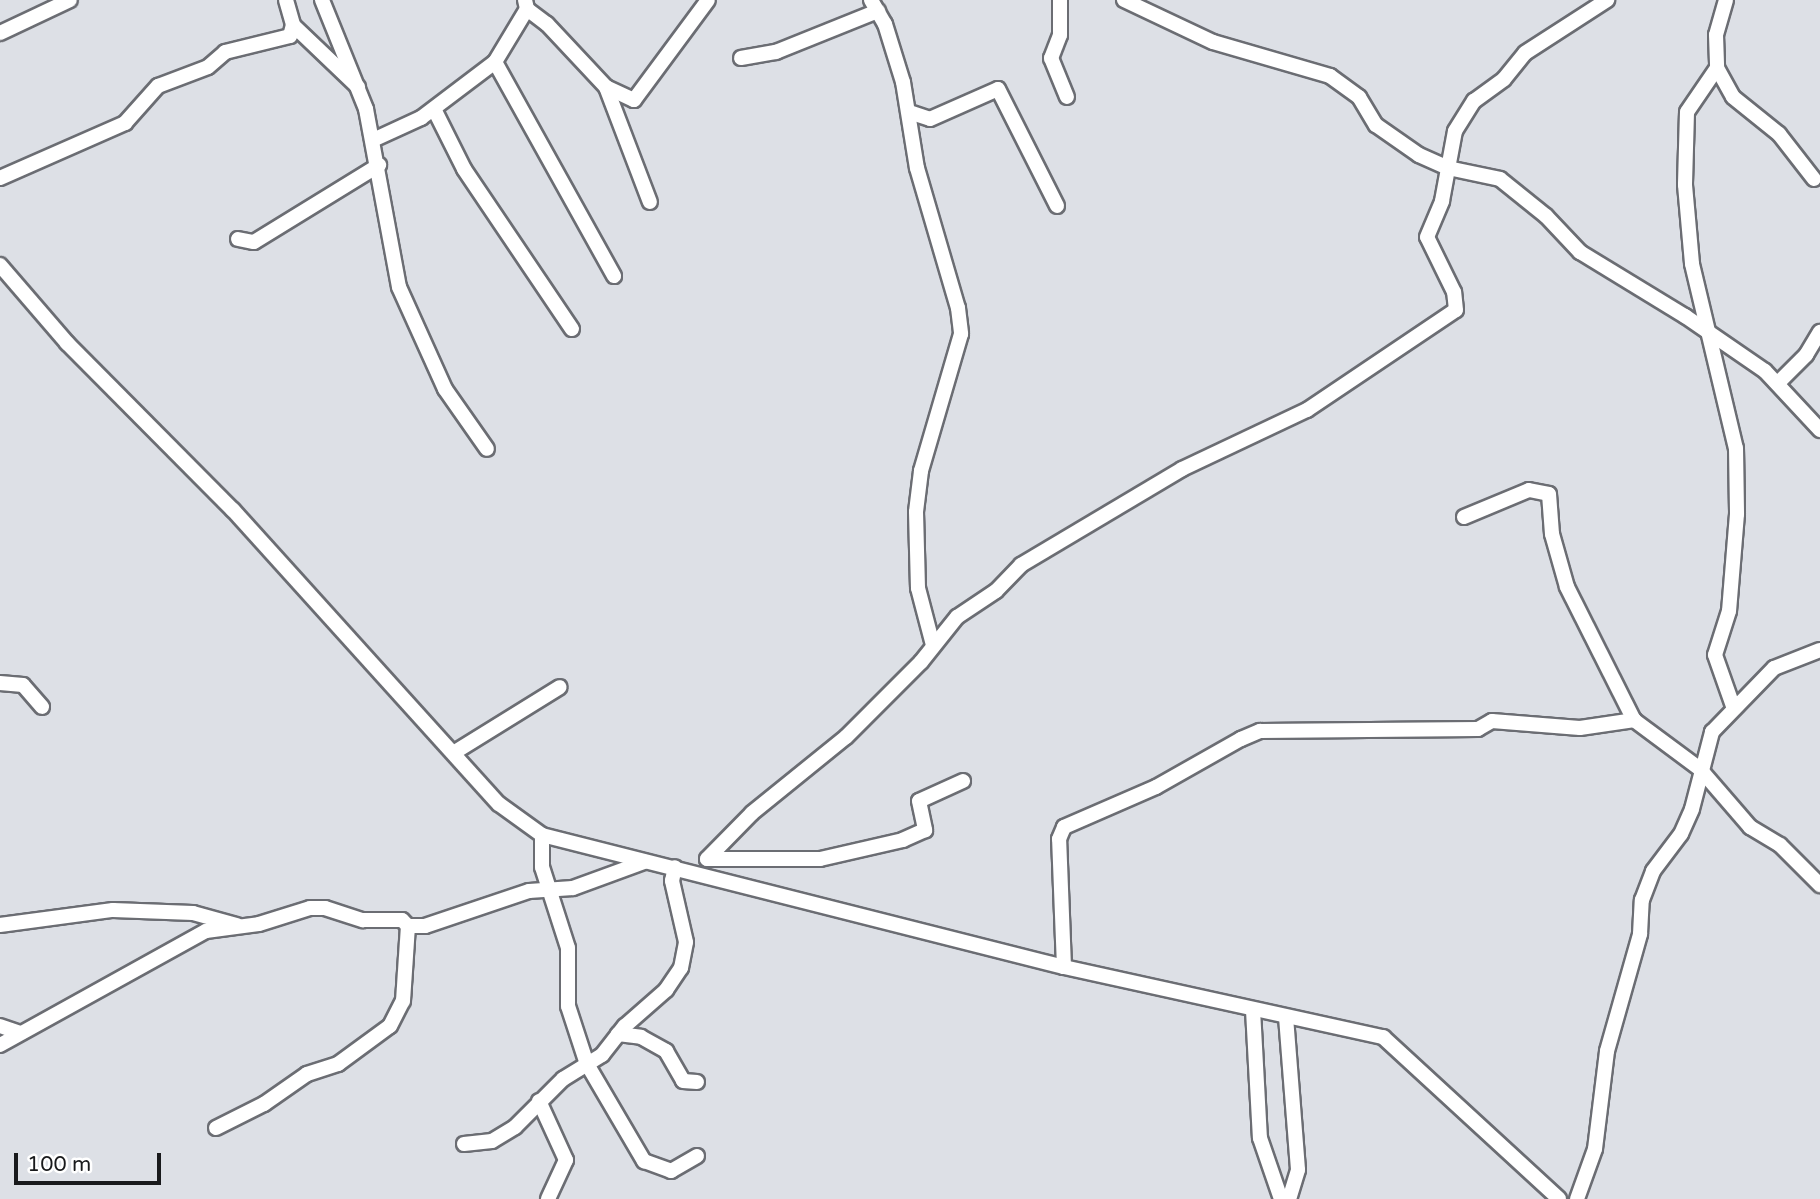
<!DOCTYPE html>
<html>
<head>
<meta charset="utf-8">
<style>
  body { margin:0 }
  #map { position:relative; width:1820px; height:1199px; overflow:hidden; background:#dde0e6; font-family:"Varela Round",sans-serif }
  div>[style] { position:absolute }
  .roads { filter:drop-shadow(2px 0 #6b6d73) drop-shadow(-2px 0 #6b6d73) drop-shadow(0 2px #6b6d73) drop-shadow(0 -2px #6b6d73) }
  .minor>* { height:14px; margin:-7px; padding:0 7px; transform-origin:7px; border-radius:7px; background:#fff }
  span { translate:-50% -50%; white-space:nowrap; text-align:center; line-height:1.15; -webkit-text-stroke:6px #fff; paint-order:stroke }
  .scale { position:absolute; left:14px; top:1153px; width:147px; height:32px; box-sizing:border-box; border:4px solid #191a1c; border-top:0; padding-left:9px; font-size:21px; line-height:24px; white-space:nowrap; color:#191a1c; -webkit-text-stroke:5px #fff; paint-order:stroke }
</style>
</head>
<body>
<div id="map">
  <div class="roads">
    <div class="minor">
      <div style="left:286px;top:0;width:26px;rotate:74deg"></div>
      <div style="left:293px;top:25px;width:90px;rotate:43.6deg"></div>
      <div style="left:322px;top:0;width:118px;rotate:68deg"></div>
      <div style="left:366px;top:109px;width:181px;rotate:79.5deg"></div>
      <div style="left:399px;top:287px;width:112px;rotate:65.7deg"></div>
      <div style="left:445px;top:389px;width:73px;rotate:55deg"></div>
      <div style="left:525px;top:0;width:9px;rotate:77deg"></div>
      <div style="left:527px;top:9px;width:25px;rotate:37deg"></div>
      <div style="left:547px;top:24px;width:86px;rotate:46.9deg"></div>
      <div style="left:606px;top:87px;width:31px;rotate:25deg"></div>
      <div style="left:634px;top:100px;width:124px;rotate:-53.5deg"></div>
      <div style="left:871px;top:0;width:28px;rotate:60deg"></div>
      <div style="left:885px;top:24px;width:61px;rotate:72.8deg"></div>
      <div style="left:903px;top:82px;width:87px;rotate:80.8deg"></div>
      <div style="left:917px;top:168px;width:146px;rotate:73.7deg"></div>
      <div style="left:958px;top:308px;width:26px;rotate:83deg"></div>
      <div style="left:961px;top:334px;width:143px;rotate:106.3deg"></div>
      <div style="left:921px;top:471px;width:41px;rotate:97deg"></div>
      <div style="left:916px;top:512px;width:76px;rotate:88.5deg"></div>
      <div style="left:918px;top:588px;width:59px;rotate:75.3deg"></div>
      <div style="left:1060px;top:0;width:35px;rotate:90deg"></div>
      <div style="left:1060px;top:35px;width:25px;rotate:111deg"></div>
      <div style="left:1051px;top:58px;width:42px;rotate:67.7deg"></div>
      <div style="left:1124px;top:0;width:98px;rotate:25.3deg"></div>
      <div style="left:1213px;top:42px;width:122px;rotate:16.2deg"></div>
      <div style="left:1330px;top:76px;width:36px;rotate:36deg"></div>
      <div style="left:1359px;top:97px;width:33px;rotate:59deg"></div>
      <div style="left:1376px;top:125px;width:52px;rotate:34.9deg"></div>
      <div style="left:1419px;top:155px;width:32px;rotate:24deg"></div>
      <div style="left:1448px;top:168px;width:53px;rotate:11.9deg"></div>
      <div style="left:1500px;top:179px;width:59px;rotate:38.8deg"></div>
      <div style="left:1546px;top:216px;width:50px;rotate:46.6deg"></div>
      <div style="left:1580px;top:252px;width:123px;rotate:31.4deg"></div>
      <div style="left:1685px;top:316px;width:97px;rotate:34.5deg"></div>
      <div style="left:1765px;top:371px;width:81px;rotate:47deg"></div>
      <div style="left:1726px;top:0;width:36px;rotate:106deg"></div>
      <div style="left:1716px;top:35px;width:33px;rotate:88deg"></div>
      <div style="left:1717px;top:68px;width:33px;rotate:61deg"></div>
      <div style="left:1733px;top:97px;width:59px;rotate:38.8deg"></div>
      <div style="left:1779px;top:134px;width:57px;rotate:52.1deg"></div>
      <div style="left:0;top:33px;width:77px;rotate:-25.2deg"></div>
      <div style="left:741px;top:58px;width:36px;rotate:-10deg"></div>
      <div style="left:776px;top:52px;width:110px;rotate:-21.9deg"></div>
      <div style="left:495px;top:62px;width:245px;rotate:60.9deg"></div>
      <div style="left:1717px;top:68px;width:53px;rotate:124.3deg"></div>
      <div style="left:1687px;top:112px;width:73px;rotate:91.6deg"></div>
      <div style="left:1685px;top:185px;width:79px;rotate:84.9deg"></div>
      <div style="left:1692px;top:264px;width:189px;rotate:76.6deg"></div>
      <div style="left:1736px;top:448px;width:66px;rotate:89.1deg"></div>
      <div style="left:1737px;top:514px;width:97px;rotate:94.7deg"></div>
      <div style="left:1729px;top:611px;width:46px;rotate:107.7deg"></div>
      <div style="left:1715px;top:655px;width:54px;rotate:70.6deg"></div>
      <div style="left:606px;top:87px;width:123px;rotate:69.1deg"></div>
      <div style="left:434px;top:109px;width:67px;rotate:63.4deg"></div>
      <div style="left:464px;top:169px;width:193px;rotate:56deg"></div>
      <div style="left:909px;top:112px;width:22px;rotate:18deg"></div>
      <div style="left:930px;top:119px;width:74px;rotate:-23.8deg"></div>
      <div style="left:998px;top:89px;width:131px;rotate:63.2deg"></div>
      <div style="left:373px;top:140px;width:53px;rotate:-24.6deg"></div>
      <div style="left:421px;top:118px;width:93px;rotate:-37.1deg"></div>
      <div style="left:495px;top:62px;width:62px;rotate:-58.9deg"></div>
      <div style="left:0;top:178px;width:137px;rotate:-23.7deg"></div>
      <div style="left:125px;top:123px;width:50px;rotate:-48.3deg"></div>
      <div style="left:158px;top:86px;width:53px;rotate:-20.8deg"></div>
      <div style="left:208px;top:67px;width:23px;rotate:-41deg"></div>
      <div style="left:225px;top:52px;width:67px;rotate:-13.8deg"></div>
      <div style="left:290px;top:36px;width:11px;rotate:-75deg"></div>
      <div style="left:238px;top:239px;width:16px;rotate:11deg"></div>
      <div style="left:254px;top:242px;width:147px;rotate:-31.6deg"></div>
      <div style="left:0;top:265px;width:103px;rotate:49.3deg"></div>
      <div style="left:67px;top:343px;width:235px;rotate:45.2deg"></div>
      <div style="left:233px;top:510px;width:396px;rotate:47.9deg"></div>
      <div style="left:499px;top:804px;width:53px;rotate:35.8deg"></div>
      <div style="left:542px;top:835px;width:538px;rotate:14.19deg"></div>
      <div style="left:1064px;top:967px;width:327px;rotate:12.4deg"></div>
      <div style="left:1383px;top:1037px;width:239px;rotate:42.6deg"></div>
      <div style="left:1778px;top:383px;width:40px;rotate:-45deg"></div>
      <div style="left:1806px;top:355px;width:27px;rotate:-59deg"></div>
      <div style="left:1464px;top:517px;width:70px;rotate:-22.6deg"></div>
      <div style="left:1529px;top:490px;width:20px;rotate:11deg"></div>
      <div style="left:1549px;top:494px;width:40px;rotate:85.7deg"></div>
      <div style="left:1552px;top:534px;width:55px;rotate:74.2deg"></div>
      <div style="left:1567px;top:587px;width:149px;rotate:63.3deg"></div>
      <div style="left:1634px;top:720px;width:82px;rotate:36.6deg"></div>
      <div style="left:1700px;top:769px;width:77px;rotate:49.2deg"></div>
      <div style="left:1750px;top:827px;width:35px;rotate:31deg"></div>
      <div style="left:1780px;top:845px;width:57px;rotate:45deg"></div>
      <div style="left:0;top:683px;width:23px;rotate:5deg"></div>
      <div style="left:23px;top:685px;width:29px;rotate:49deg"></div>
      <div style="left:455px;top:752px;width:123px;rotate:-31.8deg"></div>
      <div style="left:963px;top:781px;width:48px;rotate:155.6deg"></div>
      <div style="left:919px;top:801px;width:30px;rotate:78deg"></div>
      <div style="left:925px;top:830px;width:24px;rotate:156deg"></div>
      <div style="left:903px;top:840px;width:85px;rotate:167.1deg"></div>
      <div style="left:820px;top:859px;width:113px;rotate:180deg"></div>
      <div style="left:707px;top:859px;width:64px;rotate:-45.6deg"></div>
      <div style="left:752px;top:813px;width:121px;rotate:-39deg"></div>
      <div style="left:846px;top:737px;width:106px;rotate:-45deg"></div>
      <div style="left:921px;top:662px;width:58px;rotate:-51.3deg"></div>
      <div style="left:957px;top:617px;width:47px;rotate:-33.7deg"></div>
      <div style="left:996px;top:591px;width:36px;rotate:-46deg"></div>
      <div style="left:1021px;top:565px;width:187px;rotate:-30.8deg"></div>
      <div style="left:1182px;top:469px;width:138px;rotate:-25.3deg"></div>
      <div style="left:1307px;top:410px;width:179px;rotate:-33.9deg"></div>
      <div style="left:1456px;top:310px;width:18px;rotate:-96deg"></div>
      <div style="left:1454px;top:292px;width:61px;rotate:-116.1deg"></div>
      <div style="left:1427px;top:237px;width:39px;rotate:-67deg"></div>
      <div style="left:1442px;top:201px;width:71px;rotate:-79.5deg"></div>
      <div style="left:1455px;top:131px;width:36px;rotate:-58deg"></div>
      <div style="left:1474px;top:101px;width:37px;rotate:-36deg"></div>
      <div style="left:1504px;top:79px;width:33px;rotate:-51deg"></div>
      <div style="left:1525px;top:53px;width:98px;rotate:-32.9deg"></div>
      <div style="left:542px;top:835px;width:32px;rotate:90deg"></div>
      <div style="left:542px;top:867px;width:85px;rotate:72.2deg"></div>
      <div style="left:568px;top:948px;width:58px;rotate:90deg"></div>
      <div style="left:568px;top:1006px;width:61px;rotate:71.9deg"></div>
      <div style="left:587px;top:1064px;width:113px;rotate:59.6deg"></div>
      <div style="left:644px;top:1161px;width:29px;rotate:20deg"></div>
      <div style="left:671px;top:1171px;width:30px;rotate:-30deg"></div>
      <div style="left:0;top:925px;width:114px;rotate:-7.6deg"></div>
      <div style="left:113px;top:910px;width:80px;rotate:2.1deg"></div>
      <div style="left:193px;top:913px;width:46px;rotate:15.3deg"></div>
      <div style="left:1064px;top:967px;width:128px;rotate:-92.2deg"></div>
      <div style="left:1059px;top:839px;width:13px;rotate:-67deg"></div>
      <div style="left:1064px;top:827px;width:100px;rotate:-23.5deg"></div>
      <div style="left:1156px;top:787px;width:98px;rotate:-29.5deg"></div>
      <div style="left:1241px;top:739px;width:21px;rotate:-23deg"></div>
      <div style="left:1260px;top:731px;width:218px;rotate:-0.5deg"></div>
      <div style="left:1478px;top:729px;width:16px;rotate:-30deg"></div>
      <div style="left:1492px;top:721px;width:88px;rotate:4.5deg"></div>
      <div style="left:1580px;top:728px;width:55px;rotate:-8.4deg"></div>
      <div style="left:1253px;top:1010px;width:128px;rotate:86.9deg"></div>
      <div style="left:1260px;top:1138px;width:65px;rotate:71deg"></div>
      <div style="left:1286px;top:1017px;width:153px;rotate:85.5deg"></div>
      <div style="left:1298px;top:1170px;width:30px;rotate:107deg"></div>
      <div style="left:0;top:1026px;width:21px;rotate:19deg"></div>
      <div style="left:618px;top:1034px;width:23px;rotate:7deg"></div>
      <div style="left:641px;top:1037px;width:29px;rotate:29deg"></div>
      <div style="left:666px;top:1051px;width:34px;rotate:60deg"></div>
      <div style="left:683px;top:1081px;width:14px;rotate:4deg"></div>
      <div style="left:0;top:1045px;width:235px;rotate:-29deg"></div>
      <div style="left:206px;top:931px;width:53px;rotate:-7.5deg"></div>
      <div style="left:259px;top:924px;width:53px;rotate:-17.4deg"></div>
      <div style="left:310px;top:908px;width:15px"></div>
      <div style="left:325px;top:908px;width:40px;rotate:18deg"></div>
      <div style="left:363px;top:920px;width:39px"></div>
      <div style="left:402px;top:920px;width:8px;rotate:45deg"></div>
      <div style="left:408px;top:926px;width:17px"></div>
      <div style="left:425px;top:926px;width:110px;rotate:-18.6deg"></div>
      <div style="left:529px;top:891px;width:44px;rotate:-3.9deg"></div>
      <div style="left:573px;top:888px;width:76px;rotate:-20.1deg"></div>
      <div style="left:539px;top:1101px;width:65px;rotate:65.4deg"></div>
      <div style="left:566px;top:1160px;width:43px;rotate:114.8deg"></div>
      <div style="left:216px;top:1128px;width:54px;rotate:-26.6deg"></div>
      <div style="left:264px;top:1104px;width:52px;rotate:-34.9deg"></div>
      <div style="left:307px;top:1074px;width:33px;rotate:-18deg"></div>
      <div style="left:338px;top:1064px;width:64px;rotate:-36.2deg"></div>
      <div style="left:390px;top:1026px;width:28px;rotate:-63deg"></div>
      <div style="left:403px;top:1001px;width:75px;rotate:-86.2deg"></div>
      <div style="left:464px;top:1144px;width:28px;rotate:-6deg"></div>
      <div style="left:492px;top:1141px;width:27px;rotate:-31deg"></div>
      <div style="left:515px;top:1127px;width:68px;rotate:-45deg"></div>
      <div style="left:563px;top:1079px;width:46px;rotate:-31.6deg"></div>
      <div style="left:602px;top:1055px;width:37px;rotate:-52deg"></div>
      <div style="left:625px;top:1026px;width:55px;rotate:-41.3deg"></div>
      <div style="left:666px;top:990px;width:27px;rotate:-56deg"></div>
      <div style="left:681px;top:968px;width:26px;rotate:-79deg"></div>
      <div style="left:686px;top:942px;width:63px;rotate:-102.9deg"></div>
      <div style="left:672px;top:881px;width:14px;rotate:-78deg"></div>
      <div style="left:1577px;top:1199px;width:53px;rotate:-70.2deg"></div>
      <div style="left:1595px;top:1149px;width:99px;rotate:-83deg"></div>
      <div style="left:1607px;top:1051px;width:122px;rotate:-74.2deg"></div>
      <div style="left:1640px;top:934px;width:34px;rotate:-87deg"></div>
      <div style="left:1642px;top:900px;width:31px;rotate:-69deg"></div>
      <div style="left:1653px;top:871px;width:46px;rotate:-52.9deg"></div>
      <div style="left:1681px;top:834px;width:27px;rotate:-66deg"></div>
      <div style="left:1692px;top:809px;width:80px;rotate:-75.4deg"></div>
      <div style="left:1712px;top:732px;width:89px;rotate:-45.9deg"></div>
      <div style="left:1774px;top:668px;width:49px;rotate:-21.4deg"></div>
    </div>
  </div>
  <div class="scale">100 m</div>
</div>
</body>
</html>
